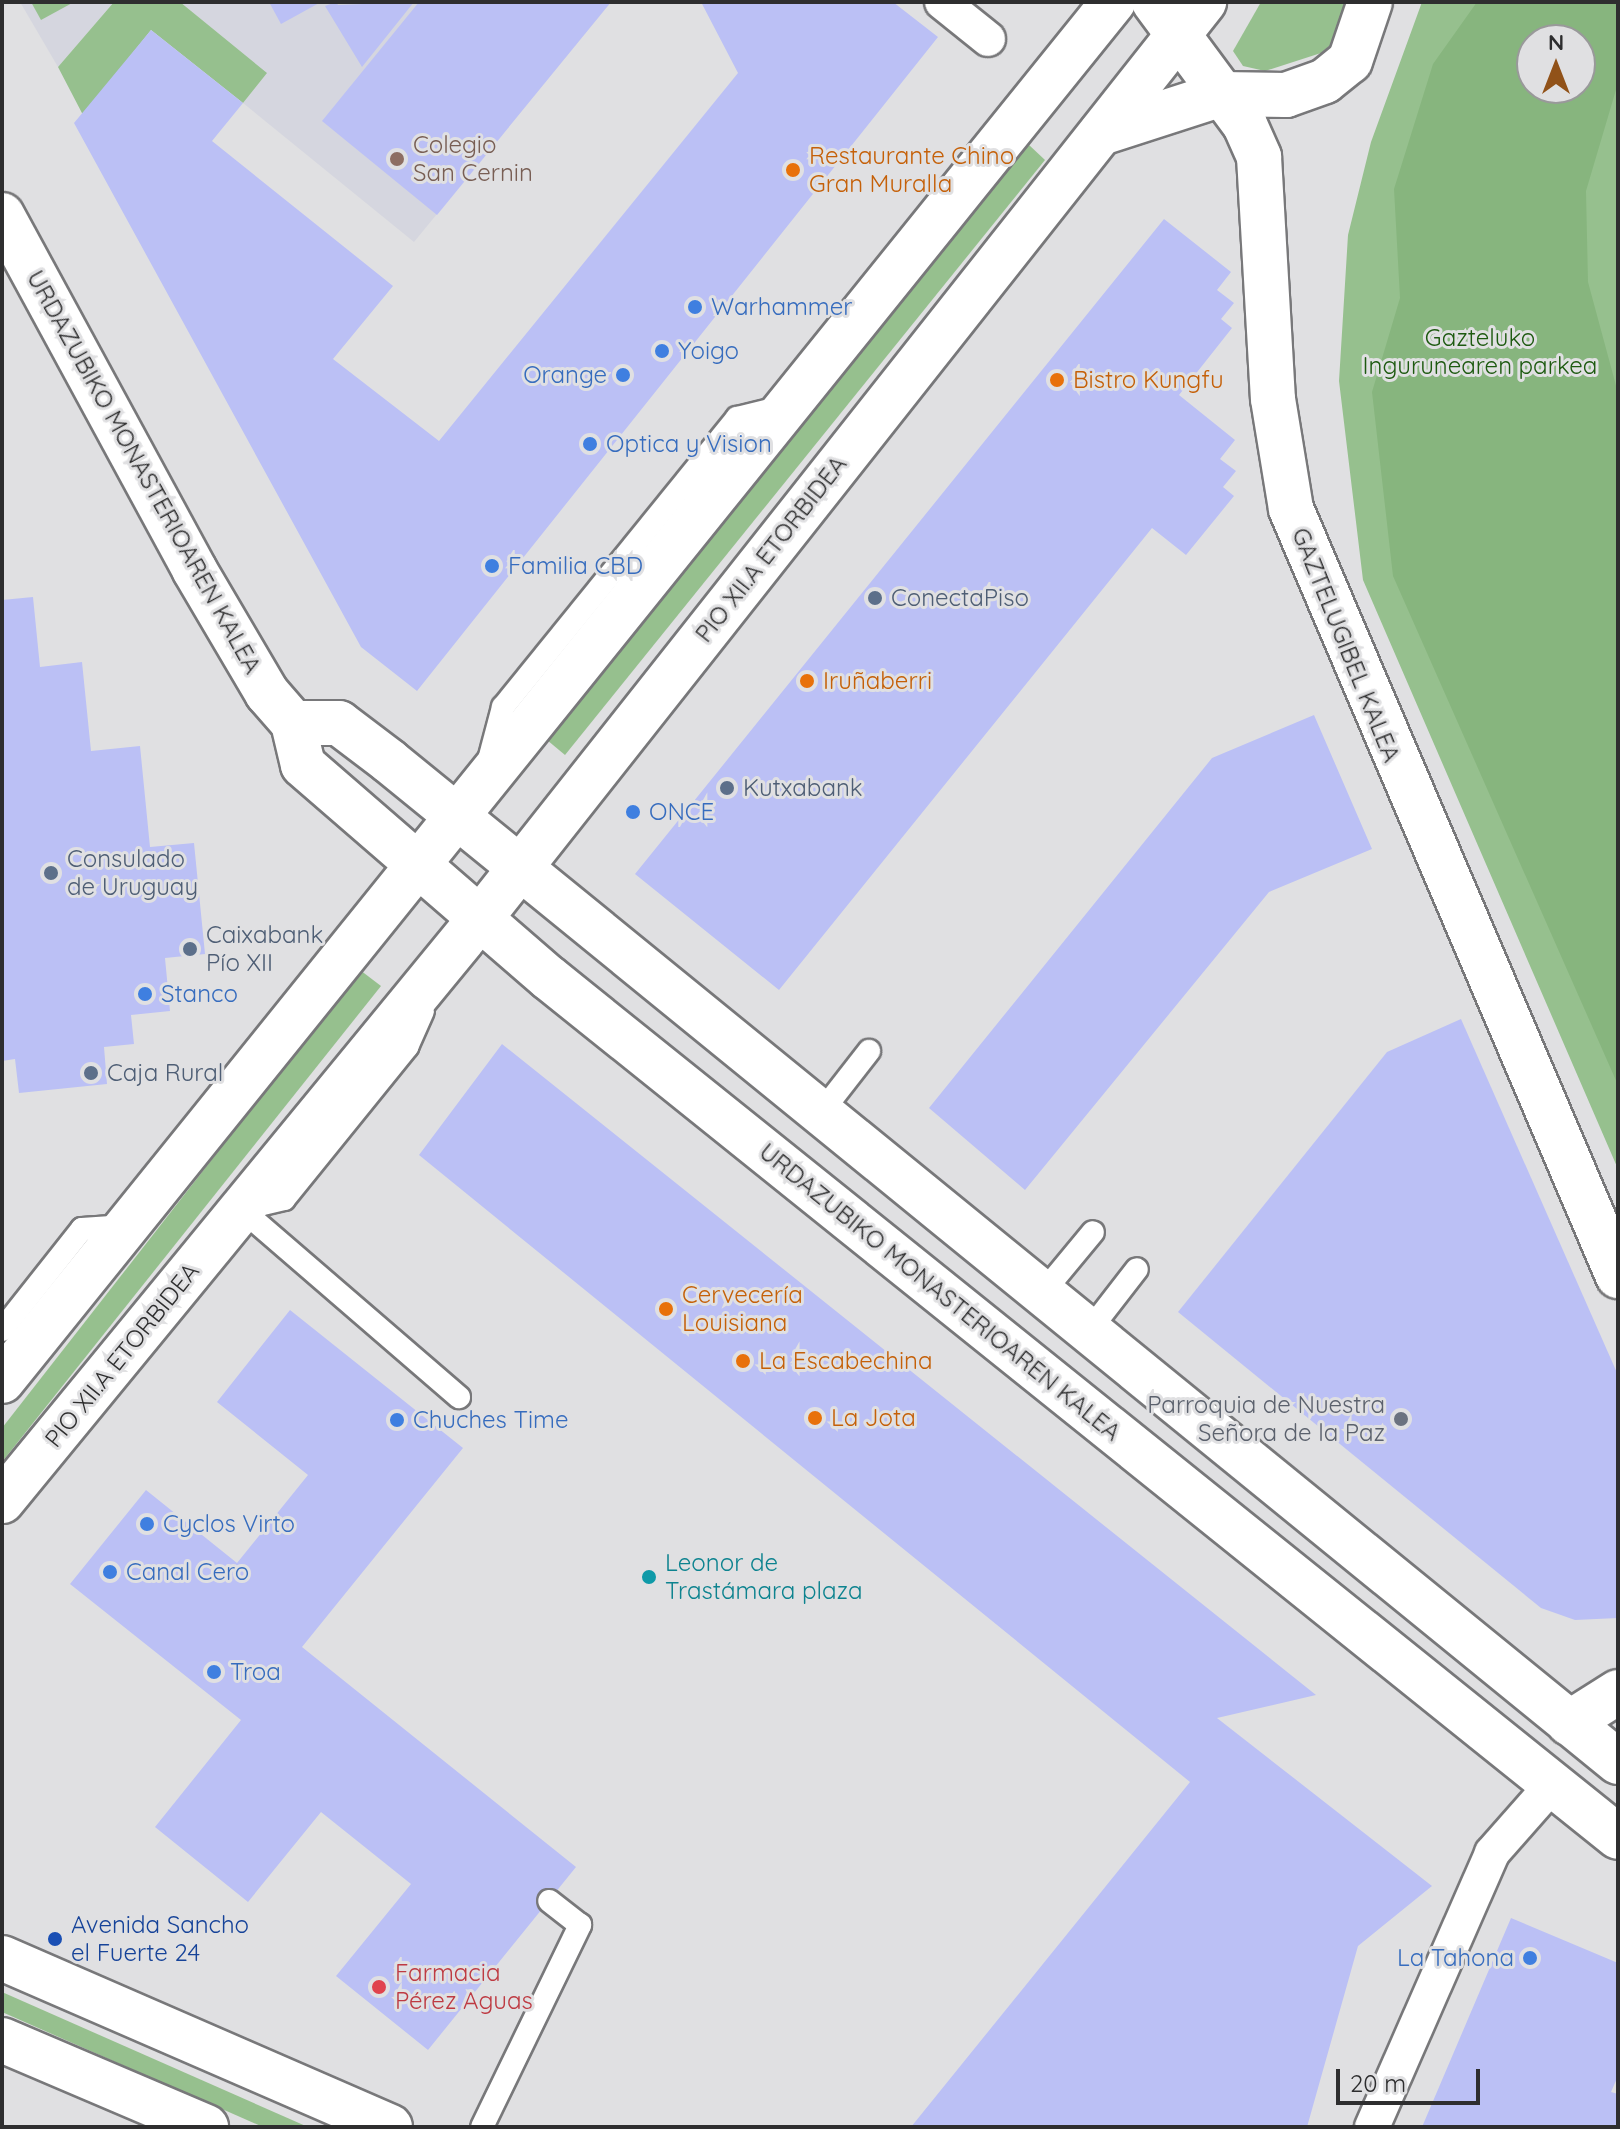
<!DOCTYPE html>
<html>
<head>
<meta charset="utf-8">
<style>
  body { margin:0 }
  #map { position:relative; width:1620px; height:2129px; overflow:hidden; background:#e0e0e2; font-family:Quicksand,sans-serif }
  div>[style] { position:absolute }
  .built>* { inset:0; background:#d5d6df }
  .green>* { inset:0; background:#96c08e }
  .forest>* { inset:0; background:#87b57e }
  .building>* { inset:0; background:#bbc0f5 }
  .roads { filter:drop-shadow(2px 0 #78787a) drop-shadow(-2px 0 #78787a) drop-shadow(0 2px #78787a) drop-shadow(0 -2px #78787a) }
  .service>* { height:22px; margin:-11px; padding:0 11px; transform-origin:11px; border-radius:11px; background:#fff }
  .pedestrian>* { height:34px; margin:-17px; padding:0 17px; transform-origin:17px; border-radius:17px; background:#fff }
  .minor>* { height:44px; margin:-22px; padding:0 22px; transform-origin:22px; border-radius:22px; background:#fff }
  .tertiary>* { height:44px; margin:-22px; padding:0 22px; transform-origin:22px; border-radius:22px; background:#fff }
  .secondary>* { height:44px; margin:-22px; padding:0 22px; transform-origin:22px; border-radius:22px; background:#fff }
  .dots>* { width:22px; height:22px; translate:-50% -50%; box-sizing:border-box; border:4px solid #e0e0e2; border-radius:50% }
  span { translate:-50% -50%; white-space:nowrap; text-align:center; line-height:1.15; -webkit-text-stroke:6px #e0e0e2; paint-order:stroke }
  .education-label { font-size:24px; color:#785e54 }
  .left { translate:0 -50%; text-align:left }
  .food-label { font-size:24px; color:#c56008 }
  .shop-label { font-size:24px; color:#366cbe }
  .right { translate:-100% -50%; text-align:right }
  .park-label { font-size:24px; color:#1d5a10 }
  .street-label { font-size:24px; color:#2e2e2f }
  .service-label { font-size:24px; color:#4e5e75 }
  .worship-label { font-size:24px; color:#5b616d }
  .culture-label { font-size:24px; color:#0d838f }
  .transit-label { font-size:24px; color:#164399 }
  .health-label { font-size:24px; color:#be3a42 }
  .frame { position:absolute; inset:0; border:4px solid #2e2e2f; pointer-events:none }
  .north { position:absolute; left:1516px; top:24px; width:80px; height:80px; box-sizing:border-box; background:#e0e0e2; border:2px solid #99999a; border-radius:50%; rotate:0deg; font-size:22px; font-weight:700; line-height:32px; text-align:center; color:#2e2e2f }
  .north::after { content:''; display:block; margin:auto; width:28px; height:36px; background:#915219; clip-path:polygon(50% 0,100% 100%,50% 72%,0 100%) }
  .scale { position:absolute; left:1336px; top:2069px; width:144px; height:36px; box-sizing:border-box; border:4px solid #2e2e2f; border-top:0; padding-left:10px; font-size:24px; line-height:28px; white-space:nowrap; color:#2e2e2f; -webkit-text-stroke:6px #e0e0e2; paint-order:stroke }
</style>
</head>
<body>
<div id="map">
  <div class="built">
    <div style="clip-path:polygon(20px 2px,114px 2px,58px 67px)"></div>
    <div style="clip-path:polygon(180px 2px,611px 2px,414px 242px,243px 103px,266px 74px)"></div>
  </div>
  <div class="green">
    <div style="clip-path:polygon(31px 2px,74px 2px,41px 20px)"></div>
    <div style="clip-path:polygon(114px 2px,180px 2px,267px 73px,243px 103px,151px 30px,83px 115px,58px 67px)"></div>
    <div style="clip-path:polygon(1261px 2px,1357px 2px,1349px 29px,1321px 53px,1265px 71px,1243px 66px,1233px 51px)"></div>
    <div style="clip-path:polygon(evenodd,1422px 2px,1618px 2px,1618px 1169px,1363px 580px,1339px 381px,1348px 235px,1371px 142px,1422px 2px,1532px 40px,1580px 40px,1580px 88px,1532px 88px,1532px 40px)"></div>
    <div style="clip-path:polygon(1028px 144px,1045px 160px,565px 755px,547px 740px)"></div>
    <div style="clip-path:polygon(360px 970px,381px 986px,2px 1462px,2px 1428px)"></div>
    <div style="clip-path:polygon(2px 1992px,308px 2127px,263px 2127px,2px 2012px)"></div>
  </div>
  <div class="forest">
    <div style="clip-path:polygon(evenodd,1477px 2px,1618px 2px,1618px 83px,1586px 191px,1588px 282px,1618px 393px,1618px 1085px,1393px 576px,1372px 392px,1400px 298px,1394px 189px,1433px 64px,1477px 2px,1532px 40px,1580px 40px,1580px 88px,1532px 88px,1532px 40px)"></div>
  </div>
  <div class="building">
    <div style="clip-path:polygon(269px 2px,321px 2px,281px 24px)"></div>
    <div style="clip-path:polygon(336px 2px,338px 5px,414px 2px,362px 67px,325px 6px)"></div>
    <div style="clip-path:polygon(419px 2px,611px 2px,437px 215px,322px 121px)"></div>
    <div style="clip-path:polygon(701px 2px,893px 2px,938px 37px,417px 691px,361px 647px,74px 123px,151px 30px,243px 103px,212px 141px,393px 286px,333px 359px,439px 441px,738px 73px)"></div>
    <div style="clip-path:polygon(1164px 219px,1231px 272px,1217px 290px,1234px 303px,1221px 319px,1232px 328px,1179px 395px,1235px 440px,1220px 459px,1236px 471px,1223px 487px,1234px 496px,1186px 555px,1152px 528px,779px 990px,635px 874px)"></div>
    <div style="clip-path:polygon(33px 597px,40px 667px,82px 662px,91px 751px,140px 746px,150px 847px,194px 843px,205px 954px,165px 958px,170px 1011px,131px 1015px,134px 1044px,104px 1047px,107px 1084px,19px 1093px,15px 1059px,2px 1061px,2px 600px)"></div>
    <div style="clip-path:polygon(1314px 715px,1372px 849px,1269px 892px,1025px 1190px,929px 1108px,1212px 758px)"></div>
    <div style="clip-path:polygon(1461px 1019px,1618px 1375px,1618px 1618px,1575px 1620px,1541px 1608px,1178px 1312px,1387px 1052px)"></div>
    <div style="clip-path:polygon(502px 1044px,1316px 1695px,1217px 1718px,1432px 1886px,1358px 1946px,1307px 2127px,911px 2127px,1190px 1782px,419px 1155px)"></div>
    <div style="clip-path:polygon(290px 1310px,463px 1448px,302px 1647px,576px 1867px,428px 2050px,336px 1976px,411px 1884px,321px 1812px,248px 1902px,155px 1827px,241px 1720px,70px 1584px,146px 1490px,237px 1563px,308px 1475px,217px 1402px)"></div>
    <div style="clip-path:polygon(1511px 1918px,1618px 1963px,1618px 2076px,1611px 2092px,1618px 2094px,1618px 2127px,1422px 2127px)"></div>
  </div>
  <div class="roads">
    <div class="service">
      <div style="left:489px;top:760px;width:55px;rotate:-75.2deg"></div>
      <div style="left:503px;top:707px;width:372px;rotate:-51deg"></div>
      <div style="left:737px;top:418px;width:46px;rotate:-13.7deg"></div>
      <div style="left:823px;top:1110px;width:75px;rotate:-52.1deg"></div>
      <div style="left:250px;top:1207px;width:35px;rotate:-13deg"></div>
      <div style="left:284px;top:1199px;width:196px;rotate:-51deg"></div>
      <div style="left:407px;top:1047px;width:39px;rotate:-66deg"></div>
      <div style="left:241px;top:1209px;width:288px;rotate:40.8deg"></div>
      <div style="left:1045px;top:1290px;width:75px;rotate:-50.4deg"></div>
      <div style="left:1092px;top:1327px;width:73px;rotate:-52.2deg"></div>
      <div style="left:2px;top:1330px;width:129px;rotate:-51.6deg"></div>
      <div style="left:82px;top:1229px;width:44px;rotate:-3.9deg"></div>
      <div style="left:482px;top:2127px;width:225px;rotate:-64.1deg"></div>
      <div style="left:580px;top:1925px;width:39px;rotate:-142deg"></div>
    </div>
    <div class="pedestrian">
      <div style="left:942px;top:2px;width:59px;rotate:38.8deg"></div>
      <div style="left:1372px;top:2127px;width:299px;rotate:-66.3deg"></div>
      <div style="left:1492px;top:1853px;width:89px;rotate:-48.6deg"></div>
    </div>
    <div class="minor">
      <div style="left:1154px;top:2px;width:153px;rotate:53.5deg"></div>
      <div style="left:1245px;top:125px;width:35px;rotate:66deg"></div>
      <div style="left:1259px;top:157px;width:242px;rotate:86.7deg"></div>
      <div style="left:1273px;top:399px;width:111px;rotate:80.7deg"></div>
      <div style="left:1291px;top:509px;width:834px;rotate:66.91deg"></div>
      <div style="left:1101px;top:133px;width:127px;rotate:-17.9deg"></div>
      <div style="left:1222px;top:94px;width:64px;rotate:0.9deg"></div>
      <div style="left:1286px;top:95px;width:41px;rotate:-19.7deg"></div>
      <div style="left:1325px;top:81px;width:32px;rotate:-39deg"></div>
      <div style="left:1350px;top:61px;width:62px;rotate:-71.3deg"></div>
      <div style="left:1569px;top:1723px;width:58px;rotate:-32.3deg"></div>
    </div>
    <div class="tertiary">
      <div style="left:2px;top:215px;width:403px;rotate:61.5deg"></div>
      <div style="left:194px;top:569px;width:144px;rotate:59.5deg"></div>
      <div style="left:267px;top:693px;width:40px;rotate:49deg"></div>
      <div style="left:293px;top:723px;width:43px;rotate:76.6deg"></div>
      <div style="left:303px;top:765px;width:325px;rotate:40.9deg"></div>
      <div style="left:549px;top:978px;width:1371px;rotate:38.78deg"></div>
      <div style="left:293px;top:723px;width:46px"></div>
      <div style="left:339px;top:723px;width:63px;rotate:37.2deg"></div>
      <div style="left:389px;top:761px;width:1585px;rotate:39.16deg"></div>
    </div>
    <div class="secondary">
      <div style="left:2px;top:1381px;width:1771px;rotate:-51.14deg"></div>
      <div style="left:2px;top:1501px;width:757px;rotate:-50.63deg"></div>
      <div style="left:482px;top:916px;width:1165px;rotate:-51.69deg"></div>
      <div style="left:2px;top:1958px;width:423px;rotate:23.5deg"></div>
      <div style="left:2px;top:2040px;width:222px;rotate:23.1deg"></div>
    </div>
  </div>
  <div class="dots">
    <div style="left:397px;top:159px;background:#8d6e63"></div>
    <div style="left:793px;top:170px;background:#e8710a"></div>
    <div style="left:695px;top:307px;background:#3f7fe0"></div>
    <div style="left:662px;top:351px;background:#3f7fe0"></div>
    <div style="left:623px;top:375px;background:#3f7fe0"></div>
    <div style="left:1057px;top:380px;background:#e8710a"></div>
    <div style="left:590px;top:444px;background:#3f7fe0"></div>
    <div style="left:492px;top:566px;background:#3f7fe0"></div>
    <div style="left:875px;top:598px;background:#5c6f8a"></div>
    <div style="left:807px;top:681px;background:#e8710a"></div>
    <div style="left:727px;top:788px;background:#5c6f8a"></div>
    <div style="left:633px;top:812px;background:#3f7fe0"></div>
    <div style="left:51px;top:873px;background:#5c6f8a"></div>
    <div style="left:190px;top:949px;background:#5c6f8a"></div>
    <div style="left:145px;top:994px;background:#3f7fe0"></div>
    <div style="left:91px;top:1073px;background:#5c6f8a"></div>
    <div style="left:666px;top:1309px;background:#e8710a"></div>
    <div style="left:743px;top:1361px;background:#e8710a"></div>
    <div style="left:815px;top:1418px;background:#e8710a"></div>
    <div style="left:1401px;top:1419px;background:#6b7280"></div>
    <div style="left:397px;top:1420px;background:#3f7fe0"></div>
    <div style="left:147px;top:1524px;background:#3f7fe0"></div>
    <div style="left:110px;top:1572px;background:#3f7fe0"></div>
    <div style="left:649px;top:1577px;background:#0f9aa8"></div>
    <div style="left:214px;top:1672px;background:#3f7fe0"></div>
    <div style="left:55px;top:1939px;background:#1a4fb4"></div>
    <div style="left:1530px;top:1958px;background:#3f7fe0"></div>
    <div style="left:379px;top:1987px;background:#e0444e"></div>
  </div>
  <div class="education-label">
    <span class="left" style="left:413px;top:159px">Colegio<br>San Cernin</span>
  </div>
  <div class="food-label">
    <span class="left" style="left:809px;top:170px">Restaurante Chino<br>Gran Muralla</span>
    <span class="left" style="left:1073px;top:380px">Bistro Kungfu</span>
    <span class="left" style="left:823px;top:681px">Iruñaberri</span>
    <span class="left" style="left:682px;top:1309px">Cervecería<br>Louisiana</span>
    <span class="left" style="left:759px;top:1361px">La Escabechina</span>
    <span class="left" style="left:831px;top:1418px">La Jota</span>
  </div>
  <div class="shop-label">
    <span class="left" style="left:711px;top:307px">Warhammer</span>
    <span class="left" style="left:678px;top:351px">Yoigo</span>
    <span class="right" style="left:607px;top:375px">Orange</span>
    <span class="left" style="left:606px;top:444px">Optica y Vision</span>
    <span class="left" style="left:508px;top:566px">Familia CBD</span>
    <span class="left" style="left:649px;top:812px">ONCE</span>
    <span class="left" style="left:161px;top:994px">Stanco</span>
    <span class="left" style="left:413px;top:1420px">Chuches Time</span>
    <span class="left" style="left:163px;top:1524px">Cyclos Virto</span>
    <span class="left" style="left:126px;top:1572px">Canal Cero</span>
    <span class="left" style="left:230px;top:1672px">Troa</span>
    <span class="right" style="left:1514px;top:1958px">La Tahona</span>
  </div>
  <div class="park-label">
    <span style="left:1480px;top:352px">Gazteluko<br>Ingurunearen parkea</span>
  </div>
  <div class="street-label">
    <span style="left:144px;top:472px;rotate:61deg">URDAZUBIKO MONASTERIOAREN KALEA</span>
    <span style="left:771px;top:549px;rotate:-52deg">PIO XII.A ETORBIDEA</span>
    <span style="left:1346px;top:645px;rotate:68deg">GAZTELUGIBEL KALEA</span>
    <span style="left:940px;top:1292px;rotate:39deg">URDAZUBIKO MONASTERIOAREN KALEA</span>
    <span style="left:122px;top:1355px;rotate:-51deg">PIO XII.A ETORBIDEA</span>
  </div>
  <div class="service-label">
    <span class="left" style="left:891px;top:598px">ConectaPiso</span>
    <span class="left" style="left:743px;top:788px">Kutxabank</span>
    <span class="left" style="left:67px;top:873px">Consulado<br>de Uruguay</span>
    <span class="left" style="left:206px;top:949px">Caixabank<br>Pío XII</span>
    <span class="left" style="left:107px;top:1073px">Caja Rural</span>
  </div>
  <div class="worship-label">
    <span class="right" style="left:1385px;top:1419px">Parroquia de Nuestra<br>Señora de la Paz</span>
  </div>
  <div class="culture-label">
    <span class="left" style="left:665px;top:1577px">Leonor de<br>Trastámara plaza</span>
  </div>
  <div class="transit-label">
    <span class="left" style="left:71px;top:1939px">Avenida Sancho<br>el Fuerte 24</span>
  </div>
  <div class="health-label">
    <span class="left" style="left:395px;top:1987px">Farmacia<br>Pérez Aguas</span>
  </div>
  <div class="frame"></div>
  <div class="north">N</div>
  <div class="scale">20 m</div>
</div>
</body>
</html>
